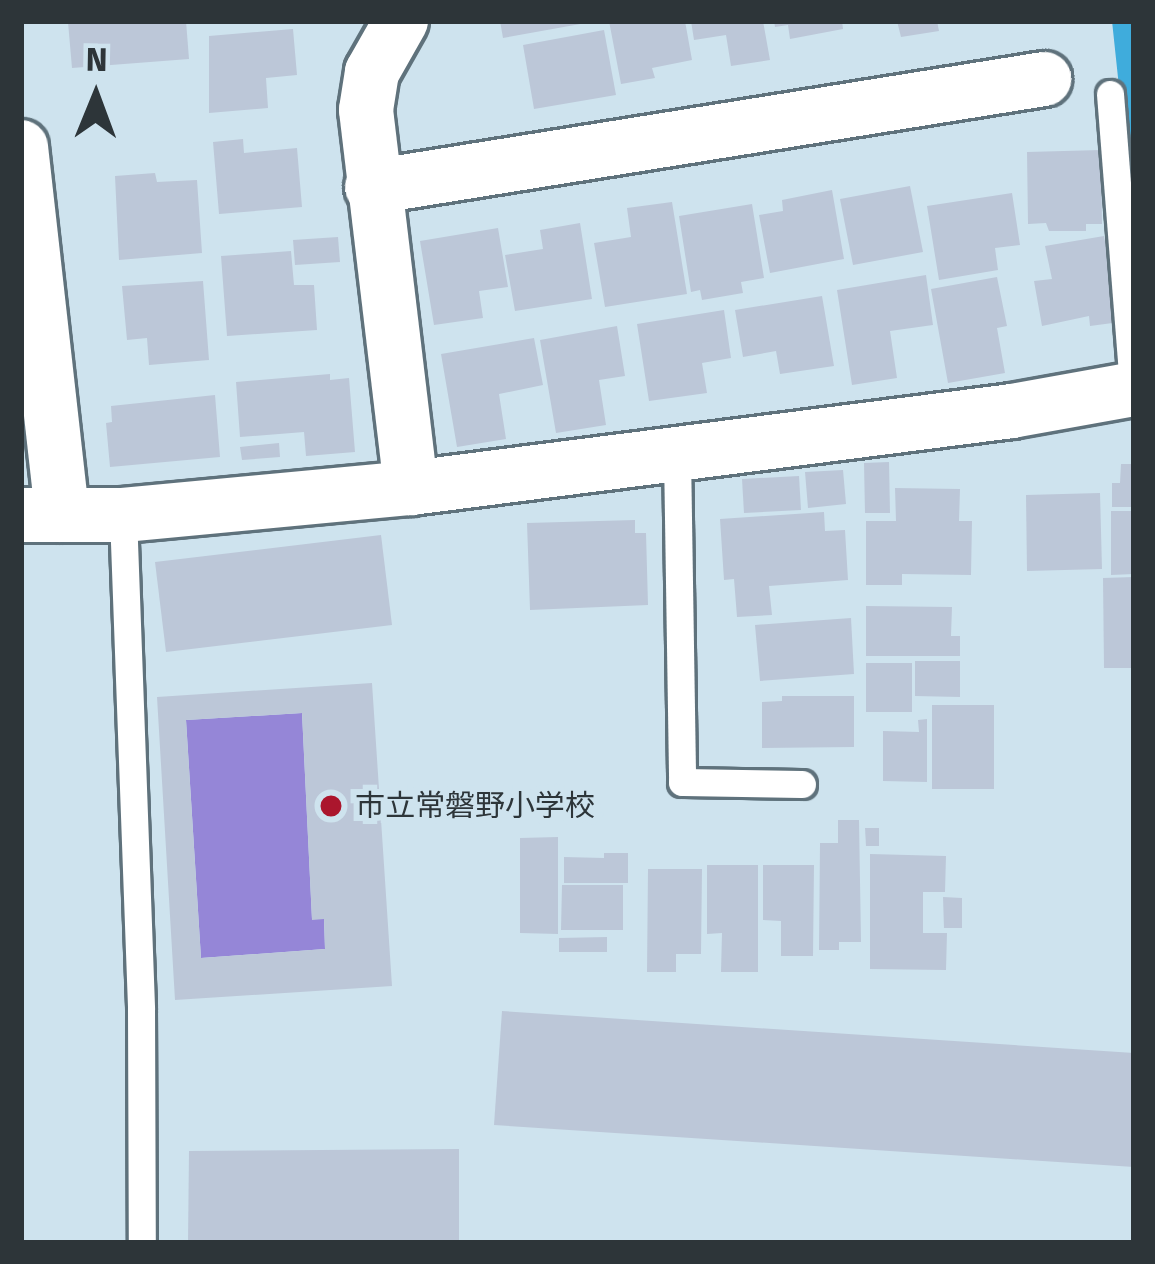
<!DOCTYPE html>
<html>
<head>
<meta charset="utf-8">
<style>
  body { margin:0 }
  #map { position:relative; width:1155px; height:1264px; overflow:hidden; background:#cee3ee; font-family:"Fira Sans","Noto Sans JP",sans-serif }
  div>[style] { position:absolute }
  .forest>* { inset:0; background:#3facdc }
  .water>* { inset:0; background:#9586d7 }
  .building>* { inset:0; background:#bcc7d8 }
  .roads { filter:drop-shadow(3px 0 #5f727c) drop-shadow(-3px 0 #5f727c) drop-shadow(0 3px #5f727c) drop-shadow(0 -3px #5f727c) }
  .service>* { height:27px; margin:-13.5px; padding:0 13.5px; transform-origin:13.5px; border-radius:13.5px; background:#fff }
  .minor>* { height:54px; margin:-27px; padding:0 27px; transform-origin:27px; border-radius:27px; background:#fff }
  .dots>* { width:33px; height:33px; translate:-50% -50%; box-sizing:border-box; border:6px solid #cee3ee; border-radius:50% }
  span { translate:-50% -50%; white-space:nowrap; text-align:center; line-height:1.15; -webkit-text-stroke:12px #cee3ee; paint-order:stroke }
  .poi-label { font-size:30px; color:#2d3539 }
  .left { translate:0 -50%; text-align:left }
  .frame { position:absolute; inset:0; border:24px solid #2d3539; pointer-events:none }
  .north { position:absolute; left:36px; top:36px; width:120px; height:120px; -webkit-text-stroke:9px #cee3ee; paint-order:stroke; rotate:1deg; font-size:33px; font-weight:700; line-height:48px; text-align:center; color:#2d3539 }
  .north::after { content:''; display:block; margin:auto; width:42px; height:54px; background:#2d3539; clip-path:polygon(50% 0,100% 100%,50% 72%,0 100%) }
</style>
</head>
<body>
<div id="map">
  <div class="forest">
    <div style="clip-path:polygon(1112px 21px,1134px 21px,1134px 321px,1119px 87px)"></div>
  </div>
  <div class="water">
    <div style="clip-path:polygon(302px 713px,312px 919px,324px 919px,325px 949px,201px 958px,186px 720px)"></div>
  </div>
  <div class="building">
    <div style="clip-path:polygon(186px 21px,189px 59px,72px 68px,68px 22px)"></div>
    <div style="clip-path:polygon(500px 21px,586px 21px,586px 23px,503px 38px)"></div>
    <div style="clip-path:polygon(609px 21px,685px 21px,692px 60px,652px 68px,655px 78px,621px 84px)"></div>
    <div style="clip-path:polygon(691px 21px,763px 21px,770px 60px,731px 66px,726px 35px,694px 40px)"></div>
    <div style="clip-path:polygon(774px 21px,842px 21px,843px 29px,790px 39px,788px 25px,775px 27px)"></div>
    <div style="clip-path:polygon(897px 21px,937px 21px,939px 31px,901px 37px)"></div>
    <div style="clip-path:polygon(293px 29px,297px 75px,266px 78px,268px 108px,209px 113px,209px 36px)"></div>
    <div style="clip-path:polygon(604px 30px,616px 95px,534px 109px,523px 45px)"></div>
    <div style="clip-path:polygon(243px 139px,244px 153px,297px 148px,302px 207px,219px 214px,213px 142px)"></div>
    <div style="clip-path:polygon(1101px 150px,1102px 224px,1086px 224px,1086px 231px,1049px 231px,1046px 223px,1028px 224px,1027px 152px)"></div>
    <div style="clip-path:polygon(155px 173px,157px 182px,197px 180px,202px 253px,119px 260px,115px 176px)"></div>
    <div style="clip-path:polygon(910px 186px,923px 252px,853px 265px,840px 199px)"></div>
    <div style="clip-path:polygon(832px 190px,844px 259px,770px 273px,759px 215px,783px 211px,782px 200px)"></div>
    <div style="clip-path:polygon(1012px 193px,1020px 245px,995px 248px,998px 270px,939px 280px,927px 206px)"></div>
    <div style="clip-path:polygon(672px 202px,687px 294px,605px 307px,594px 243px,631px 237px,627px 208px)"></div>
    <div style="clip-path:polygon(752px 204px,764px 278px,741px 282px,743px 293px,702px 300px,700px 290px,691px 292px,679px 216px)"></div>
    <div style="clip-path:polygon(580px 223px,592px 299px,515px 311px,505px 255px,543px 249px,540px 230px)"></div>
    <div style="clip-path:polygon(498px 228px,508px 287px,479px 291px,483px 318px,434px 325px,420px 241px)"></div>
    <div style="clip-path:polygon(1104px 236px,1120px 322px,1090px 326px,1089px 316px,1042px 326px,1034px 281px,1052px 279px,1045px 246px)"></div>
    <div style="clip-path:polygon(338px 237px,340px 262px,295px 265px,293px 240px)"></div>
    <div style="clip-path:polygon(291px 251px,294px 285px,314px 285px,317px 330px,227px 336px,221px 256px)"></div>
    <div style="clip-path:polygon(926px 275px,933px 325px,890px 331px,897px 378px,852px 385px,837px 290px)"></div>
    <div style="clip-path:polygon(997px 277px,1007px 326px,997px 328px,1005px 373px,948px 383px,931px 289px)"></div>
    <div style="clip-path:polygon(203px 281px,209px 360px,149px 365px,147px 338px,127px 340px,122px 286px)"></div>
    <div style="clip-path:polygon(822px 296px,834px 366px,780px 374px,776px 351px,743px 357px,735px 310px)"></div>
    <div style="clip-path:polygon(724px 310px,731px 358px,702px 363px,707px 393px,649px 401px,637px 324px)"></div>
    <div style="clip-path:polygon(617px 326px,625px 376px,599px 380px,606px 425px,556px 433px,540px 340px)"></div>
    <div style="clip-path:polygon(534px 338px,543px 385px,499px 394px,506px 439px,457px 447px,441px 354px)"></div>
    <div style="clip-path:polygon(330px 374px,330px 380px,349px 378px,355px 452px,306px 456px,304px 432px,240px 437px,236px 382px)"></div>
    <div style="clip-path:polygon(215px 395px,220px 457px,110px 467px,106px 423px,112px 422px,111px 406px)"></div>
    <div style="clip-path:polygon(279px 443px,280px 457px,242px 460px,240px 447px)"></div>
    <div style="clip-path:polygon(889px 462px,890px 513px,865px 513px,864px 463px)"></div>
    <div style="clip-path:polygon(1121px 464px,1134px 464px,1134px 507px,1112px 507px,1112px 483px,1120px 483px)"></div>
    <div style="clip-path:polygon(843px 470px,846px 504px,808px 508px,805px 472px)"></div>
    <div style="clip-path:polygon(799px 476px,801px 510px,744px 513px,742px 479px)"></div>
    <div style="clip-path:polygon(895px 488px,960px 489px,959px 521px,972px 521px,971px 575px,902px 574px,902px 585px,866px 585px,866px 521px,896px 521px)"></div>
    <div style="clip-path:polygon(1100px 493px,1102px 569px,1027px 571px,1026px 495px)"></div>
    <div style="clip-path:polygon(1111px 511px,1134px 511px,1134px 574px,1111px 575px)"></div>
    <div style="clip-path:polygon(824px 512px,825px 531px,845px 530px,848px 580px,769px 586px,772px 615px,737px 617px,734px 579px,724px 580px,720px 519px)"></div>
    <div style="clip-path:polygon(635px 520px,635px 533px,646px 533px,648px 605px,530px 610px,527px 523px)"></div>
    <div style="clip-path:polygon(381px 535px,392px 625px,166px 652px,155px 562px)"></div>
    <div style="clip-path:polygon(1134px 577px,1134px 668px,1104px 668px,1103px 578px)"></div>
    <div style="clip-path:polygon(866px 606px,952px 607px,951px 636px,960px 636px,960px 656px,866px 656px)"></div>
    <div style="clip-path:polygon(851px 618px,854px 674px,760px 681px,755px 625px)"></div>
    <div style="clip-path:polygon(915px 661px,960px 661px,960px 697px,915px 696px)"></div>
    <div style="clip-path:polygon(866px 663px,912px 663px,912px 712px,866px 712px)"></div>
    <div style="clip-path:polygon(evenodd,372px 683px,392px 986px,175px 1000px,157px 697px,372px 683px,302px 713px,312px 920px,324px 919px,325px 949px,201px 958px,186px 720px,302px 713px)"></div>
    <div style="clip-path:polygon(782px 696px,854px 696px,854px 747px,762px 748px,762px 702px,782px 701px)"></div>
    <div style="clip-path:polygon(932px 705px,994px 705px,994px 789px,932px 789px)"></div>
    <div style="clip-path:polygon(927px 719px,927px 782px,883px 781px,883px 731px,919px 732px,918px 720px)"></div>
    <div style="clip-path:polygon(838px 820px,859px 820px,861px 942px,839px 942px,839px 950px,819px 950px,820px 843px,838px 843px)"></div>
    <div style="clip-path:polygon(865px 828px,879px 828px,879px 846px,866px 846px)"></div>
    <div style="clip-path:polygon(558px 837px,558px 934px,520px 933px,520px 838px)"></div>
    <div style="clip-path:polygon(604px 853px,628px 853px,628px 883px,564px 883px,564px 857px,604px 858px)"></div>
    <div style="clip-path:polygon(870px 854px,946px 856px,945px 892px,923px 892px,923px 933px,947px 933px,946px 970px,870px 969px)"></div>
    <div style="clip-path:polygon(707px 865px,758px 865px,758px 972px,721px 972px,722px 933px,707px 934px)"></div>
    <div style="clip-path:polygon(763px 865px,814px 865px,813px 956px,781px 956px,781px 921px,763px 920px)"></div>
    <div style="clip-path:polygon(648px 869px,702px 869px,701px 954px,676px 954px,676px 972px,647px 972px)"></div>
    <div style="clip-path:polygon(562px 885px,623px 885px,623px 930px,561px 930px)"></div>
    <div style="clip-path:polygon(943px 897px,962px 898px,962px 928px,944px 928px)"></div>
    <div style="clip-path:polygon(607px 937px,607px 952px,559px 952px,559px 938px)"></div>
    <div style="clip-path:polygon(502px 1011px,1134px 1053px,1134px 1167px,494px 1125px)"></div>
    <div style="clip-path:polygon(459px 1149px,459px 1243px,188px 1243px,189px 1151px)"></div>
  </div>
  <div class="roads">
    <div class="service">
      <div style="left:1110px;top:94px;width:296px;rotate:85.5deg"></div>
      <div style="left:677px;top:454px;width:328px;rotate:89.1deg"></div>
      <div style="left:682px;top:782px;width:120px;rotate:1deg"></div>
      <div style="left:123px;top:515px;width:494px;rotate:87.9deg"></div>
      <div style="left:141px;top:1009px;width:234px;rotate:89.8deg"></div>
    </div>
    <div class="minor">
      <div style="left:401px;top:21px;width:59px;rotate:119.6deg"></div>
      <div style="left:372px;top:72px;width:38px;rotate:99deg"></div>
      <div style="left:366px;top:110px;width:381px;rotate:83.2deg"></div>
      <div style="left:21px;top:147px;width:370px;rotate:83.6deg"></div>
      <div style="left:372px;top:187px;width:681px;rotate:-9.13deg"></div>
      <div style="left:21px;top:515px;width:102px"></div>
      <div style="left:123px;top:515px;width:289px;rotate:-5.4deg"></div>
      <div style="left:411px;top:488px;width:606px;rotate:-7.3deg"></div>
      <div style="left:1012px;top:411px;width:124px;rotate:-10.2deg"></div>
    </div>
  </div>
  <div class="dots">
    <div style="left:331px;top:806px;background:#ab162d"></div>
  </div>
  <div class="poi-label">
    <span class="left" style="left:355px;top:806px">市立常磐野小学校</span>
  </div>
  <div class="frame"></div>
  <div class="north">N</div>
</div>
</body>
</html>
